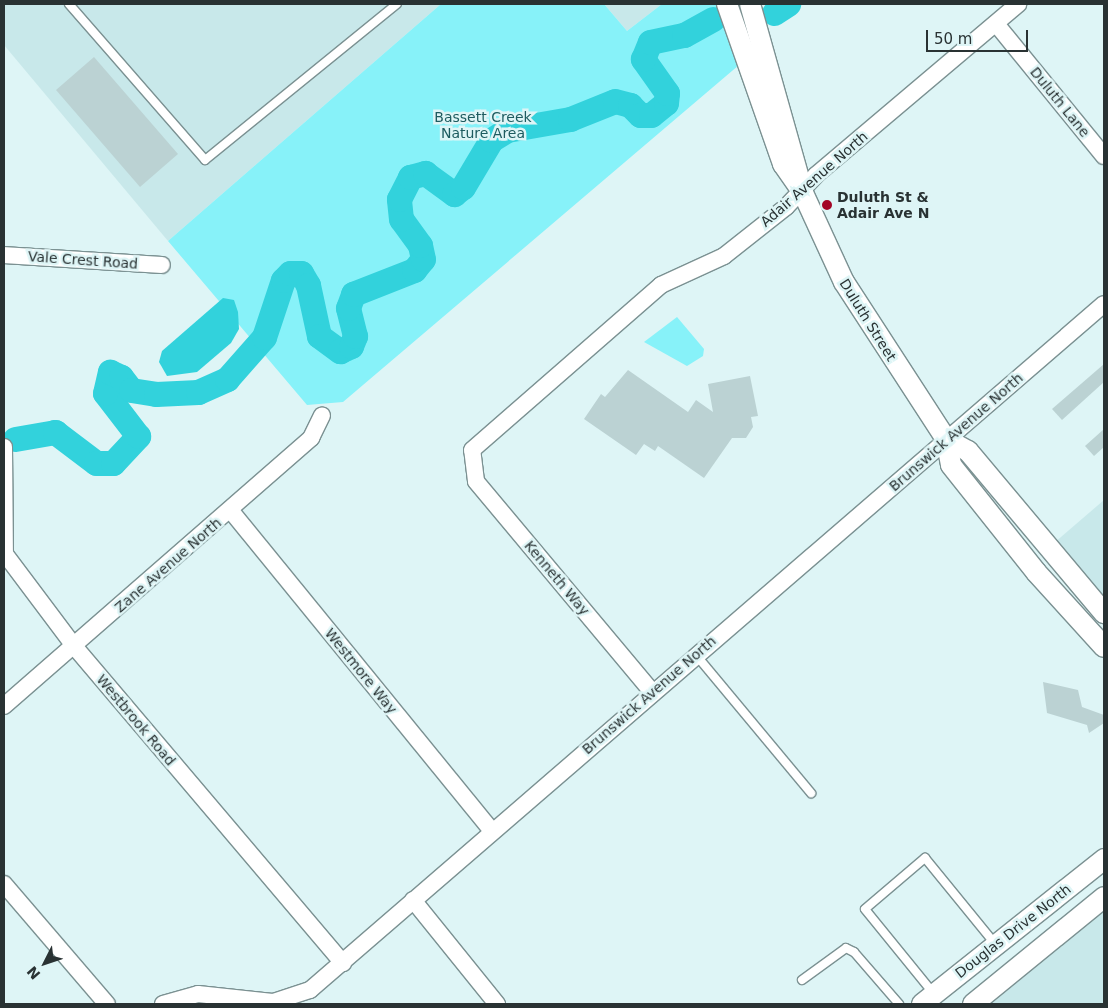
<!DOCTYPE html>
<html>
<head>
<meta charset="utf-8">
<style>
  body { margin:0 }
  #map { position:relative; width:1108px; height:1008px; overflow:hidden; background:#def5f6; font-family:"DejaVu Sans",sans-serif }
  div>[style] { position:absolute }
  .built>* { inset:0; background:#c8e8ea }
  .green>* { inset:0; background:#87f2f9 }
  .water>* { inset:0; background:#32d2dc }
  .river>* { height:25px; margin:-12.5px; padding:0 12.5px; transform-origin:12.5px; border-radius:12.5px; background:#32d2dc }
  .building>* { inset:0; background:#bbd2d3 }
  .roads { filter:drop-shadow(1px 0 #7b9192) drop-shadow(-1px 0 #7b9192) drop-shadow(0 1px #7b9192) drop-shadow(0 -1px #7b9192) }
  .service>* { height:8px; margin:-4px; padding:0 4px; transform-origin:4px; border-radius:4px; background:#fff }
  .minor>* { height:16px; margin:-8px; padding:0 8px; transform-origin:8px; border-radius:8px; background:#fff }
  .tertiary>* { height:20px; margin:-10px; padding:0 10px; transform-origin:10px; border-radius:10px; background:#fff }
  .dots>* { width:14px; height:14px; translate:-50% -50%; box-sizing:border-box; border:2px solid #def5f6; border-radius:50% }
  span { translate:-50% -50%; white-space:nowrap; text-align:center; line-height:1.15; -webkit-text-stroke:5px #def5f6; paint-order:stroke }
  .street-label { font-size:14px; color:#293233 }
  .park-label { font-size:14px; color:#1d5b5f }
  .poi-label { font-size:14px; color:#293233; font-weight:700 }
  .left { translate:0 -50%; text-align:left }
  .frame { position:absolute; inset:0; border:5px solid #293233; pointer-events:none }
  .north { position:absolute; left:20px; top:938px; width:50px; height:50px; -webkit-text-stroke:4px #def5f6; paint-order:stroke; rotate:229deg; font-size:14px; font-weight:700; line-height:20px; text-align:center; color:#293233 }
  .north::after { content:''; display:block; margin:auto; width:18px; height:22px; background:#293233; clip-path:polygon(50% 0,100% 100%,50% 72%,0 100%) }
  .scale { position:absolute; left:926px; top:30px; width:102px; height:22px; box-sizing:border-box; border:2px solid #293233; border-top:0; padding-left:6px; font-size:15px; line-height:18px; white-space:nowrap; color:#293233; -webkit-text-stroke:4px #def5f6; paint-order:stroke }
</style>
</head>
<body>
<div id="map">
  <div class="built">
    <div style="clip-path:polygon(4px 4px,441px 4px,168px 241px,4px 45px)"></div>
    <div style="clip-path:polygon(604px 4px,662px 4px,627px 31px)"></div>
    <div style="clip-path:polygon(1104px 500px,1104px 603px,1054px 543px)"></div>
    <div style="clip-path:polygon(1104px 910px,1104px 1004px,991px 1004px)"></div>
  </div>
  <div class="green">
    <div style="clip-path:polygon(441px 4px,604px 4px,627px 31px,662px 4px,721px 4px,739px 65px,343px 402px,307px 405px,168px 241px)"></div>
    <div style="clip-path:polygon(677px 317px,704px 349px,703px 356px,687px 366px,644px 342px)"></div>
  </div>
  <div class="water">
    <div style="clip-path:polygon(223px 298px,234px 300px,238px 312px,239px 329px,231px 343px,197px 372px,167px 376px,159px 362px,162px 351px)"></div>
  </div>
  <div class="river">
    <div style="left:774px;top:13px;width:17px;rotate:-33deg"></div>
    <div style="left:15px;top:439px;width:41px;rotate:-9.9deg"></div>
    <div style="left:55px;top:432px;width:51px;rotate:37.1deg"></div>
    <div style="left:96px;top:463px;width:17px"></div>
    <div style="left:113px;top:463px;width:37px;rotate:-47deg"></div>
    <div style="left:138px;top:436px;width:54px;rotate:-127.5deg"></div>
    <div style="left:105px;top:393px;width:22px;rotate:-77deg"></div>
    <div style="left:110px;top:372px;width:12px;rotate:24deg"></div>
    <div style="left:121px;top:377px;width:16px;rotate:52deg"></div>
    <div style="left:131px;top:390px;width:25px;rotate:9deg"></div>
    <div style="left:156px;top:394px;width:42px;rotate:-2.7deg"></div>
    <div style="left:198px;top:392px;width:32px;rotate:-24deg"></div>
    <div style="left:227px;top:379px;width:56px;rotate:-48.6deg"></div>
    <div style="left:264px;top:337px;width:60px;rotate:-71.6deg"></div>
    <div style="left:283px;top:280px;width:10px;rotate:-45deg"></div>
    <div style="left:290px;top:273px;width:11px"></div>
    <div style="left:301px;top:273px;width:14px;rotate:60deg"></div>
    <div style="left:308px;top:285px;width:52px;rotate:77.8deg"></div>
    <div style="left:319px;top:336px;width:26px;rotate:36deg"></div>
    <div style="left:340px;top:351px;width:12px;rotate:-24deg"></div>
    <div style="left:351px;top:346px;width:11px;rotate:-68deg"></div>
    <div style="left:355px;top:336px;width:29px;rotate:-104deg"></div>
    <div style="left:348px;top:308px;width:15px;rotate:-70deg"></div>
    <div style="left:353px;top:294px;width:66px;rotate:-21.5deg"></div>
    <div style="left:414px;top:270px;width:14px;rotate:-51deg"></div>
    <div style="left:423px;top:259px;width:14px;rotate:-102deg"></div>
    <div style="left:420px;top:245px;width:32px;rotate:-126deg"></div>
    <div style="left:401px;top:219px;width:20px;rotate:-96deg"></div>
    <div style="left:399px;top:199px;width:25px;rotate:-63deg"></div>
    <div style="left:410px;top:177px;width:16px;rotate:-15deg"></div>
    <div style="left:425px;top:173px;width:36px;rotate:36deg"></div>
    <div style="left:454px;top:194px;width:11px;rotate:-38deg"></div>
    <div style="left:463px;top:187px;width:55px;rotate:-59.2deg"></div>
    <div style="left:491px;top:140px;width:19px;rotate:-32deg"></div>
    <div style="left:507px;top:130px;width:64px;rotate:-9.9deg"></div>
    <div style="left:570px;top:119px;width:48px;rotate:-21.8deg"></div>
    <div style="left:615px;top:101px;width:16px;rotate:15deg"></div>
    <div style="left:630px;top:105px;width:14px;rotate:45deg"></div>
    <div style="left:640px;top:115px;width:11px"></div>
    <div style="left:651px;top:115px;width:19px;rotate:-39deg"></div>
    <div style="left:666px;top:103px;width:10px;rotate:-84deg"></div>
    <div style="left:667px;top:93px;width:42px;rotate:-125.2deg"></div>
    <div style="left:643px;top:59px;width:18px;rotate:-68deg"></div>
    <div style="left:650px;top:42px;width:35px;rotate:-12deg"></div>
    <div style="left:684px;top:35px;width:33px;rotate:-29deg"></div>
  </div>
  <div class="building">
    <div style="clip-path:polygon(94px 57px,178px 154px,140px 187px,56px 90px)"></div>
    <div style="clip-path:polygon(1104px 364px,1104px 382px,1062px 420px,1052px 409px)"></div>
    <div style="clip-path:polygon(628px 370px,688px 412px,696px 400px,713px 412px,708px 384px,750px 376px,758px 416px,751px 417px,753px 427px,746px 438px,732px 438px,704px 478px,658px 446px,655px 451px,644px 444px,636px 455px,584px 419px,601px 394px,605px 397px)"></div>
    <div style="clip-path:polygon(1104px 429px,1104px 447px,1094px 456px,1085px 446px)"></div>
    <div style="clip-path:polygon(1043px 682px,1078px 690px,1082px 707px,1104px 715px,1104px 723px,1089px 733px,1087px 725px,1047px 713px)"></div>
  </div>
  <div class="roads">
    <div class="service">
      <div style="left:69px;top:4px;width:207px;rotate:48.9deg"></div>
      <div style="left:205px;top:160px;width:247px;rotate:-39.1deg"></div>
      <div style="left:696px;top:655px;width:180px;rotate:50.2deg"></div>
      <div style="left:802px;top:980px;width:54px;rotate:-36deg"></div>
      <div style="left:846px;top:948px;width:9px;rotate:27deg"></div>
      <div style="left:854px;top:952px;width:69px;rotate:49.1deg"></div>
      <div style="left:934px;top:994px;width:109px;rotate:-129.1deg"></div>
      <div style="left:865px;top:909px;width:79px;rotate:-40.4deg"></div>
      <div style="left:925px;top:858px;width:112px;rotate:50.8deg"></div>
    </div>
    <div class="minor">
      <div style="left:997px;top:25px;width:169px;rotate:50.8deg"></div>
      <div style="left:4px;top:255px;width:158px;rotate:3.6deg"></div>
      <div style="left:4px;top:447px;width:107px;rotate:89.5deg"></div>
      <div style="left:5px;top:554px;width:115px;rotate:53.1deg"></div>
      <div style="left:74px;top:646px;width:416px;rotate:49.7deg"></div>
      <div style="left:231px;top:511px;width:413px;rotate:50.8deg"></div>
      <div style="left:653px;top:693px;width:276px;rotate:-129.9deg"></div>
      <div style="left:476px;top:481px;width:31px;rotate:-97deg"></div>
      <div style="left:472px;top:450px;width:251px;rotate:-41.1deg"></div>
      <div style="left:661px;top:285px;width:69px;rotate:-24.7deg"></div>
      <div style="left:724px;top:256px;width:79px;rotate:-38.3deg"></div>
      <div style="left:786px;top:207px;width:44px;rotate:-46.8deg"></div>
      <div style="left:816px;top:175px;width:265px;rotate:-40.2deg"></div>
      <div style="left:4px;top:706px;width:408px;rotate:-41.1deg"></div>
      <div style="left:311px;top:438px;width:25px;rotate:-64deg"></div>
      <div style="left:4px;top:884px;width:158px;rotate:49.4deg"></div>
      <div style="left:413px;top:900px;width:134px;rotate:51.1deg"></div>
      <div style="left:163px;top:1004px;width:36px;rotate:-16deg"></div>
      <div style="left:198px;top:994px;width:75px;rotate:6.1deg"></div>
      <div style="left:273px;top:1002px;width:39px;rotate:-18deg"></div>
      <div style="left:310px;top:990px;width:1049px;rotate:-40.83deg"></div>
    </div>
    <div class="tertiary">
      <div style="left:727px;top:4px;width:170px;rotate:70.7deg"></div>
      <div style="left:783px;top:164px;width:35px;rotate:55deg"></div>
      <div style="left:803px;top:193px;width:98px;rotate:65.3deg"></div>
      <div style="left:844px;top:282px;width:187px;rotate:57deg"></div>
      <div style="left:946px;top:439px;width:26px;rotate:79deg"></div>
      <div style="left:951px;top:465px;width:137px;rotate:51.5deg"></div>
      <div style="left:1036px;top:572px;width:101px;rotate:47.8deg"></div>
      <div style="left:750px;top:4px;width:189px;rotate:74.3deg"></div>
      <div style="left:946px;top:439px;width:25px;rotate:29deg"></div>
      <div style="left:968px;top:451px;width:212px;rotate:50deg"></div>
      <div style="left:922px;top:1004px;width:233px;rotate:-38.5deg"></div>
      <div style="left:973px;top:1004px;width:169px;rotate:-39.2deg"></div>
    </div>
  </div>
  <div class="dots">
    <div style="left:827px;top:205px;background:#a30526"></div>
  </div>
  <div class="street-label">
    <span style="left:1060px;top:102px;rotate:51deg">Duluth Lane</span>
    <span style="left:814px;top:179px;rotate:-41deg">Adair Avenue North</span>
    <span style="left:83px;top:260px;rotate:4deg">Vale Crest Road</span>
    <span style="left:868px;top:320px;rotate:58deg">Duluth Street</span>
    <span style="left:956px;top:432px;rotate:-41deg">Brunswick Avenue North</span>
    <span style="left:168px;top:565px;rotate:-41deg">Zane Avenue North</span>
    <span style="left:557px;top:578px;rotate:50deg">Kenneth Way</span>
    <span style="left:361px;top:671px;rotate:51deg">Westmore Way</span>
    <span style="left:649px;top:695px;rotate:-41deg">Brunswick Avenue North</span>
    <span style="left:136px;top:720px;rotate:50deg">Westbrook Road</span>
    <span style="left:1013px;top:931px;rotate:-38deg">Douglas Drive North</span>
  </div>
  <div class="park-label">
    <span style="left:483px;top:125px">Bassett Creek<br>Nature Area</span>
  </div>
  <div class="poi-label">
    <span class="left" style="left:837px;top:205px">Duluth St &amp;<br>Adair Ave N</span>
  </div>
  <div class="frame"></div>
  <div class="north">N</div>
  <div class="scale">50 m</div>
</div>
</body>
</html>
